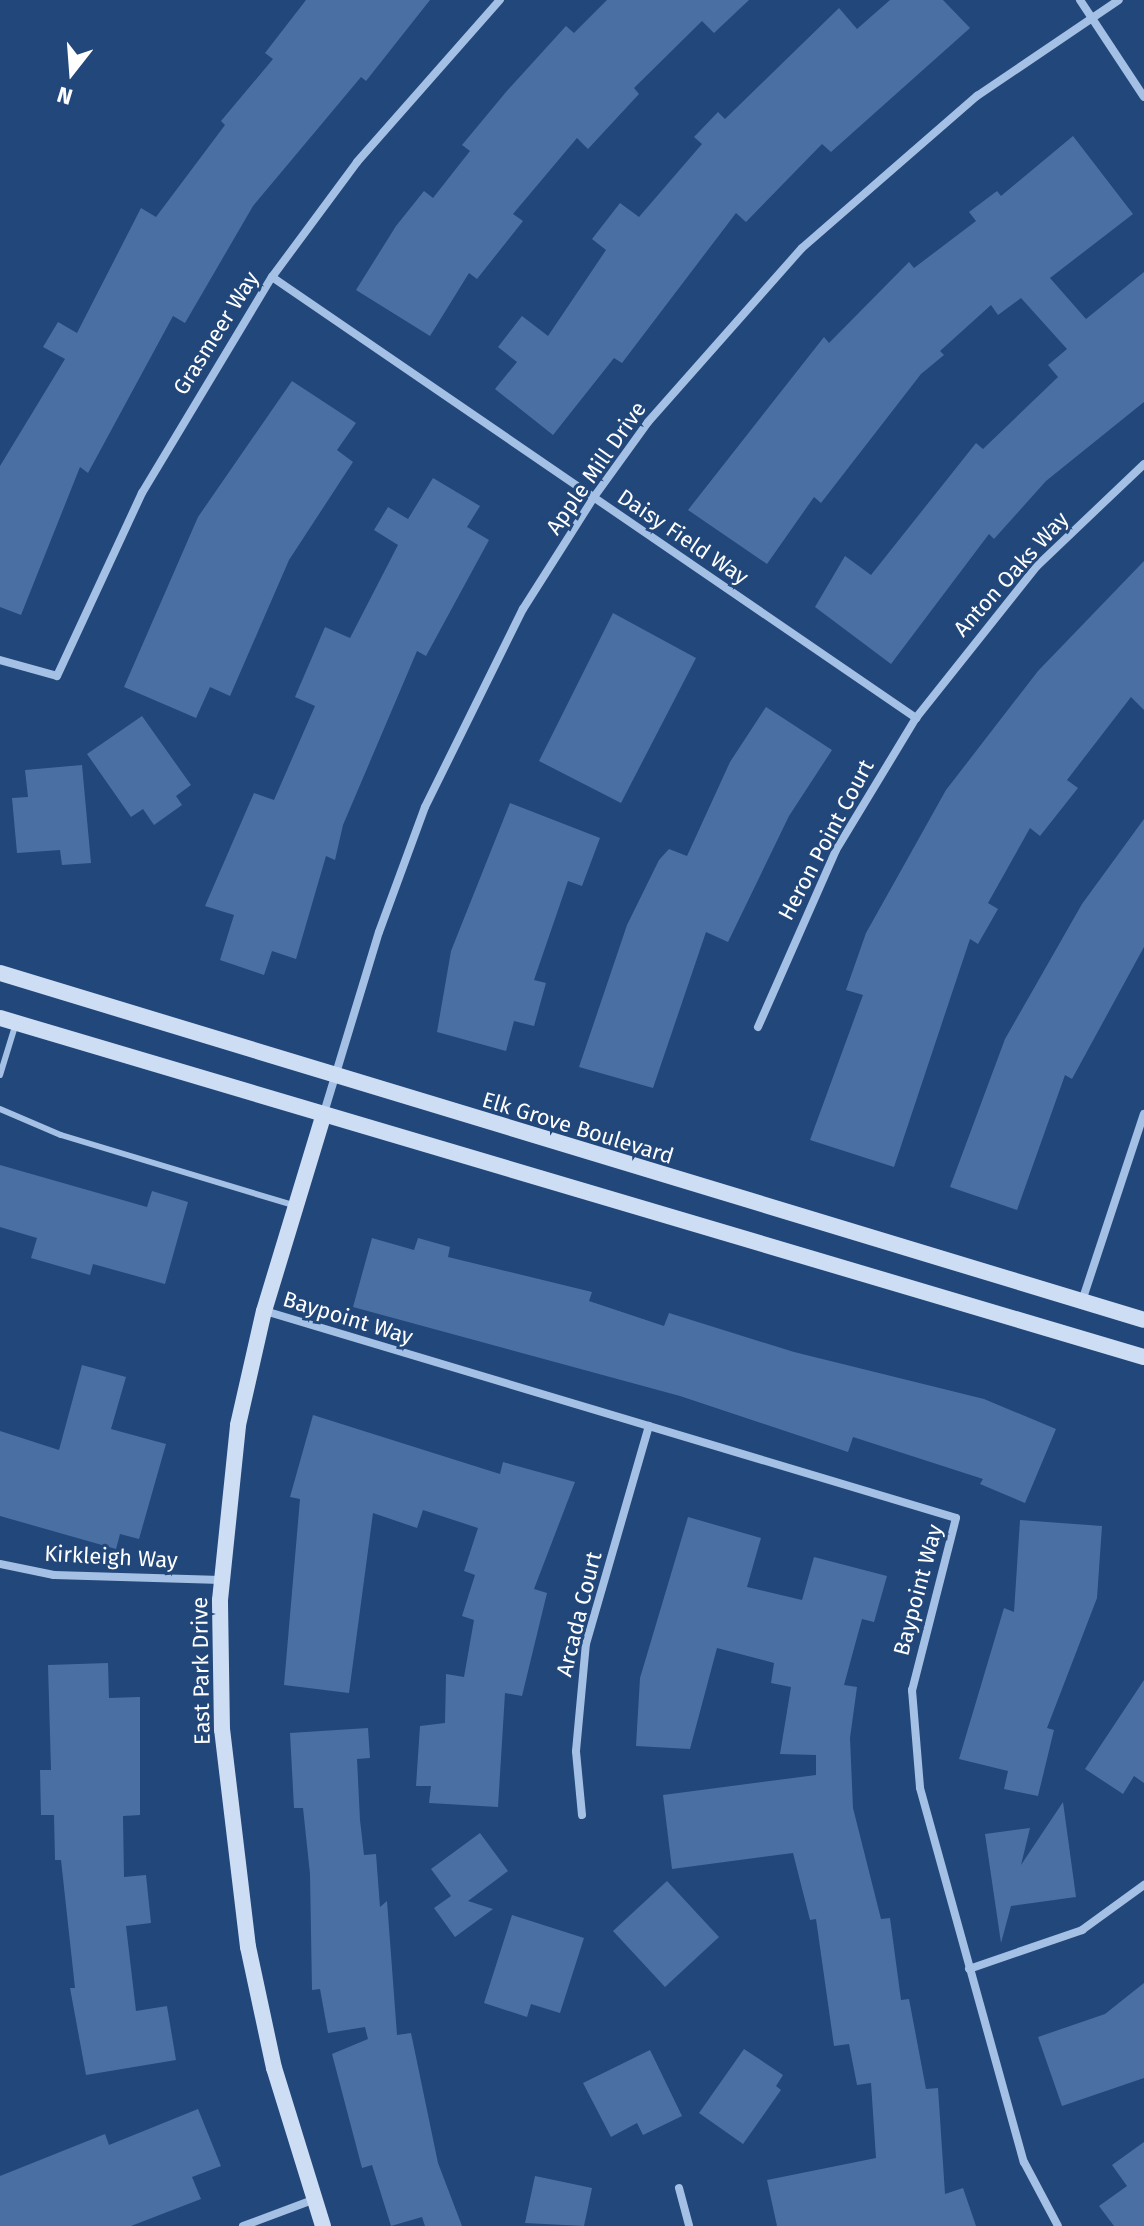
<!DOCTYPE html>
<html>
<head>
<meta charset="utf-8">
<style>
  body { margin:0 }
  #map { position:relative; width:1144px; height:2226px; overflow:hidden; background:#22477a; font-family:"Fira Sans",sans-serif }
  div>[style] { position:absolute }
  .building>* { inset:0; background:#4a70a3 }
  .lane>* { height:6px; margin:-3px; padding:0 3px; transform-origin:3px; border-radius:3px; background:#a4c0e5 }
  .street>* { height:8px; margin:-4px; padding:0 4px; transform-origin:4px; border-radius:4px; background:#a4c0e5 }
  .secondary>* { height:16px; margin:-8px; padding:0 8px; transform-origin:8px; border-radius:8px; background:#cdddf4 }
  span { translate:-50% -50%; white-space:nowrap; text-align:center; line-height:1.15; -webkit-text-stroke:6px #22477a; paint-order:stroke }
  .street-label { font-size:22px; color:#fff }
  .north { position:absolute; left:32px; top:32px; width:80px; height:80px; -webkit-text-stroke:6px #22477a; paint-order:stroke; rotate:197deg; font-size:22px; font-weight:700; line-height:32px; text-align:center; color:#fff }
  .north::after { content:''; display:block; margin:auto; width:28px; height:36px; background:#fff; clip-path:polygon(50% 0,100% 100%,50% 72%,0 100%) }
</style>
</head>
<body>
<div id="map">
  <div class="building">
    <div style="clip-path:polygon(306px 0,430px 0,366px 81px,361px 77px,253px 206px,185px 323px,173px 316px,88px 473px,80px 467px,21px 615px,0 607px,0 466px,65px 359px,43px 347px,58px 322px,77px 333px,141px 208px,156px 217px,225px 125px,221px 121px,273px 59px,265px 53px)"></div>
    <div style="clip-path:polygon(607px 0,749px 0,714px 33px,702px 21px,634px 88px,639px 94px,588px 149px,577px 138px,513px 214px,523px 221px,477px 279px,469px 273px,430px 336px,356px 290px,396px 226px,424px 191px,433px 198px,470px 151px,462px 145px,506px 92px,566px 26px,574px 33px)"></div>
    <div style="clip-path:polygon(890px 0,943px 0,970px 28px,831px 152px,822px 144px,746px 222px,736px 213px,622px 363px,614px 358px,553px 435px,495px 389px,517px 362px,498px 347px,522px 316px,548px 336px,606px 250px,592px 239px,620px 203px,639px 217px,702px 144px,694px 137px,718px 112px,725px 119px,839px 8px,857px 29px)"></div>
    <div style="clip-path:polygon(1073px 136px,1133px 214px,1050px 278px,1086px 319px,1144px 272px,1144px 402px,1046px 481px,994px 539px,989px 534px,891px 664px,815px 607px,845px 556px,871px 575px,976px 443px,983px 449px,1058px 377px,1048px 365px,1067px 349px,1021px 298px,998px 315px,991px 305px,940px 351px,944px 355px,921px 374px,821px 503px,814px 497px,767px 564px,688px 510px,824px 337px,829px 343px,909px 262px,914px 268px,976px 221px,969px 212px,997px 191px,1001px 196px)"></div>
    <div style="clip-path:polygon(292px 381px,356px 423px,337px 450px,353px 462px,289px 560px,230px 696px,210px 687px,196px 718px,124px 687px,198px 517px)"></div>
    <div style="clip-path:polygon(433px 478px,480px 506px,467px 527px,489px 540px,426px 656px,417px 651px,343px 825px,335px 860px,326px 856px,296px 959px,272px 951px,264px 975px,220px 960px,234px 915px,205px 906px,254px 793px,274px 800px,315px 706px,295px 697px,325px 627px,350px 638px,398px 545px,374px 530px,388px 507px,408px 519px)"></div>
    <div style="clip-path:polygon(1144px 561px,1144px 710px,1131px 697px,1067px 780px,1078px 788px,1040px 836px,1030px 828px,988px 903px,998px 909px,978px 944px,970px 939px,894px 1167px,810px 1140px,863px 995px,846px 990px,866px 933px,946px 790px,1038px 671px)"></div>
    <div style="clip-path:polygon(613px 613px,696px 658px,621px 803px,539px 761px)"></div>
    <div style="clip-path:polygon(766px 707px,832px 750px,789px 816px,728px 942px,706px 932px,653px 1088px,579px 1067px,627px 925px,659px 860px,669px 849px,687px 856px,730px 762px)"></div>
    <div style="clip-path:polygon(142px 716px,191px 785px,176px 796px,182px 805px,154px 825px,143px 809px,131px 817px,87px 754px)"></div>
    <div style="clip-path:polygon(82px 765px,91px 863px,62px 865px,60px 850px,17px 853px,12px 798px,28px 797px,25px 770px)"></div>
    <div style="clip-path:polygon(510px 803px,600px 838px,582px 886px,568px 881px,534px 980px,546px 983px,534px 1026px,514px 1021px,506px 1051px,437px 1032px,451px 951px)"></div>
    <div style="clip-path:polygon(1144px 819px,1144px 947px,1072px 1079px,1065px 1075px,1017px 1210px,950px 1187px,1005px 1039px,1082px 904px)"></div>
    <div style="clip-path:polygon(0 1165px,147px 1207px,152px 1191px,188px 1202px,165px 1284px,93px 1264px,90px 1275px,31px 1258px,37px 1238px,0 1227px)"></div>
    <div style="clip-path:polygon(372px 1238px,414px 1250px,418px 1238px,450px 1247px,448px 1257px,592px 1292px,589px 1301px,664px 1326px,669px 1313px,794px 1352px,984px 1399px,1056px 1429px,1025px 1503px,980px 1484px,983px 1479px,853px 1437px,848px 1452px,680px 1396px,353px 1307px)"></div>
    <div style="clip-path:polygon(82px 1365px,126px 1377px,111px 1429px,166px 1444px,139px 1539px,120px 1534px,116px 1549px,0 1516px,0 1431px,59px 1450px)"></div>
    <div style="clip-path:polygon(313px 1415px,500px 1474px,503px 1462px,575px 1482px,534px 1589px,547px 1593px,522px 1696px,505px 1693px,498px 1807px,429px 1803px,431px 1786px,416px 1786px,420px 1726px,445px 1723px,446px 1674px,464px 1677px,474px 1620px,462px 1616px,475px 1575px,464px 1571px,478px 1528px,423px 1510px,417px 1528px,373px 1513px,349px 1693px,284px 1685px,300px 1499px,290px 1497px)"></div>
    <div style="clip-path:polygon(688px 1517px,761px 1538px,747px 1587px,802px 1600px,814px 1557px,887px 1576px,874px 1622px,862px 1619px,844px 1685px,857px 1687px,850px 1738px,853px 1808px,881px 1919px,890px 1918px,901px 2000px,909px 1999px,926px 2089px,938px 2088px,945px 2194px,963px 2188px,976px 2226px,777px 2226px,767px 2180px,876px 2158px,871px 2083px,857px 2085px,849px 2044px,834px 2046px,816px 1919px,810px 1920px,793px 1853px,672px 1869px,663px 1795px,816px 1775px,816px 1755px,780px 1754px,791px 1687px,771px 1683px,774px 1663px,717px 1648px,690px 1749px,636px 1746px,640px 1678px)"></div>
    <div style="clip-path:polygon(1020px 1520px,1102px 1526px,1097px 1598px,1047px 1728px,1054px 1730px,1038px 1796px,1004px 1789px,1008px 1771px,959px 1759px,1004px 1608px,1014px 1612px)"></div>
    <div style="clip-path:polygon(108px 1663px,109px 1698px,140px 1697px,140px 1815px,123px 1816px,124px 1877px,146px 1875px,151px 1923px,126px 1926px,136px 2011px,167px 2006px,176px 2060px,86px 2075px,70px 1988px,75px 1988px,61px 1860px,55px 1860px,54px 1815px,41px 1815px,40px 1770px,51px 1770px,48px 1665px)"></div>
    <div style="clip-path:polygon(1144px 1680px,1144px 1783px,1134px 1776px,1123px 1794px,1085px 1769px)"></div>
    <div style="clip-path:polygon(368px 1728px,370px 1758px,357px 1759px,360px 1820px,364px 1855px,376px 1854px,380px 1907px,387px 1901px,397px 2035px,411px 2033px,438px 2163px,462px 2226px,425px 2226px,422px 2217px,391px 2226px,372px 2165px,362px 2168px,332px 2054px,368px 2039px,365px 2027px,328px 2033px,320px 1989px,312px 1990px,310px 1874px,303px 1808px,294px 1808px,290px 1733px)"></div>
    <div style="clip-path:polygon(1063px 1802px,1076px 1897px,1011px 1906px,1001px 1943px,985px 1834px,1030px 1828px,1021px 1865px)"></div>
    <div style="clip-path:polygon(480px 1833px,508px 1871px,468px 1901px,493px 1909px,455px 1937px,434px 1908px,451px 1896px,431px 1869px)"></div>
    <div style="clip-path:polygon(667px 1881px,719px 1937px,665px 1987px,613px 1931px)"></div>
    <div style="clip-path:polygon(512px 1915px,584px 1938px,560px 2013px,531px 2004px,527px 2017px,484px 2003px)"></div>
    <div style="clip-path:polygon(1144px 1983px,1144px 2078px,1062px 2106px,1038px 2037px,1105px 2014px)"></div>
    <div style="clip-path:polygon(744px 2049px,783px 2075px,776px 2086px,781px 2090px,743px 2144px,699px 2113px)"></div>
    <div style="clip-path:polygon(650px 2050px,682px 2116px,643px 2135px,637px 2123px,611px 2137px,583px 2083px)"></div>
    <div style="clip-path:polygon(198px 2109px,221px 2166px,192px 2177px,201px 2199px,131px 2226px,0 2226px,0 2176px,105px 2134px,109px 2145px)"></div>
    <div style="clip-path:polygon(1144px 2142px,1144px 2226px,1114px 2226px,1099px 2206px,1127px 2186px,1112px 2165px)"></div>
    <div style="clip-path:polygon(535px 2176px,592px 2188px,584px 2226px,525px 2223px)"></div>
  </div>
  <div class="lane">
    <div style="left:0;top:1075px;width:54px;rotate:-72.9deg"></div>
    <div style="left:0;top:1109px;width:66px;rotate:23.1deg"></div>
    <div style="left:61px;top:1135px;width:242px;rotate:16.8deg"></div>
  </div>
  <div class="street">
    <div style="left:1080px;top:0;width:116px;rotate:56.6deg"></div>
    <div style="left:272px;top:277px;width:781px;rotate:34.4deg"></div>
    <div style="left:0;top:660px;width:59px;rotate:15.7deg"></div>
    <div style="left:57px;top:676px;width:202px;rotate:-65.1deg"></div>
    <div style="left:142px;top:493px;width:252px;rotate:-59deg"></div>
    <div style="left:272px;top:277px;width:143px;rotate:-53.5deg"></div>
    <div style="left:357px;top:162px;width:216px;rotate:-48.6deg"></div>
    <div style="left:758px;top:1027px;width:193px;rotate:-66.2deg"></div>
    <div style="left:836px;top:850px;width:154px;rotate:-58.8deg"></div>
    <div style="left:916px;top:718px;width:194px;rotate:-51.5deg"></div>
    <div style="left:1037px;top:566px;width:148px;rotate:-43.6deg"></div>
    <div style="left:323px;top:1116px;width:192px;rotate:-73.1deg"></div>
    <div style="left:379px;top:932px;width:133px;rotate:-69.8deg"></div>
    <div style="left:425px;top:807px;width:221px;rotate:-63.7deg"></div>
    <div style="left:523px;top:609px;width:133px;rotate:-57.6deg"></div>
    <div style="left:594px;top:497px;width:92px;rotate:-54.2deg"></div>
    <div style="left:648px;top:422px;width:232px;rotate:-48.5deg"></div>
    <div style="left:802px;top:248px;width:232px;rotate:-41deg"></div>
    <div style="left:977px;top:96px;width:171px;rotate:-34.1deg"></div>
    <div style="left:1082px;top:1301px;width:197px;rotate:-71.7deg"></div>
    <div style="left:265px;top:1311px;width:721px;rotate:16.68deg"></div>
    <div style="left:956px;top:1518px;width:178px;rotate:104.3deg"></div>
    <div style="left:912px;top:1690px;width:98px;rotate:85.3deg"></div>
    <div style="left:920px;top:1788px;width:388px;rotate:74.5deg"></div>
    <div style="left:1024px;top:2162px;width:72px;rotate:62deg"></div>
    <div style="left:0;top:1564px;width:55px;rotate:11.5deg"></div>
    <div style="left:54px;top:1575px;width:167px;rotate:1.7deg"></div>
    <div style="left:582px;top:1815px;width:64px;rotate:-95.4deg"></div>
    <div style="left:576px;top:1751px;width:107px;rotate:-84.7deg"></div>
    <div style="left:586px;top:1644px;width:227px;rotate:-73.9deg"></div>
    <div style="left:969px;top:1969px;width:120px;rotate:-19deg"></div>
    <div style="left:1082px;top:1930px;width:77px;rotate:-36deg"></div>
    <div style="left:679px;top:2188px;width:39px;rotate:75deg"></div>
    <div style="left:243px;top:2226px;width:75px;rotate:-20.4deg"></div>
  </div>
  <div class="secondary">
    <div style="left:0;top:973px;width:1195px;rotate:16.87deg"></div>
    <div style="left:0;top:1018px;width:1193px;rotate:16.51deg"></div>
    <div style="left:323px;top:2226px;width:165px;rotate:-107.2deg"></div>
    <div style="left:274px;top:2068px;width:124px;rotate:-102.1deg"></div>
    <div style="left:248px;top:1947px;width:219px;rotate:-96.8deg"></div>
    <div style="left:222px;top:1730px;width:130px;rotate:-90.9deg"></div>
    <div style="left:220px;top:1600px;width:176px;rotate:-84.1deg"></div>
    <div style="left:238px;top:1425px;width:117px;rotate:-77.2deg"></div>
    <div style="left:264px;top:1311px;width:203px;rotate:-73.1deg"></div>
  </div>
  <div class="street-label">
    <span style="left:216px;top:333px;rotate:-58deg">Grasmeer Way</span>
    <span style="left:596px;top:468px;rotate:-55deg">Apple Mill Drive</span>
    <span style="left:683px;top:537px;rotate:34deg">Daisy Field Way</span>
    <span style="left:1011px;top:574px;rotate:-48deg">Anton Oaks Way</span>
    <span style="left:826px;top:840px;rotate:-62deg">Heron Point Court</span>
    <span style="left:578px;top:1128px;rotate:17deg">Elk Grove Boulevard</span>
    <span style="left:348px;top:1318px;rotate:17deg">Baypoint Way</span>
    <span style="left:111px;top:1557px;rotate:3deg">Kirkleigh Way</span>
    <span style="left:918px;top:1590px;rotate:-75deg">Baypoint Way</span>
    <span style="left:579px;top:1614px;rotate:-76deg">Arcada Court</span>
    <span style="left:201px;top:1671px;rotate:-91deg">East Park Drive</span>
  </div>
  <div class="north">N</div>
</div>
</body>
</html>
